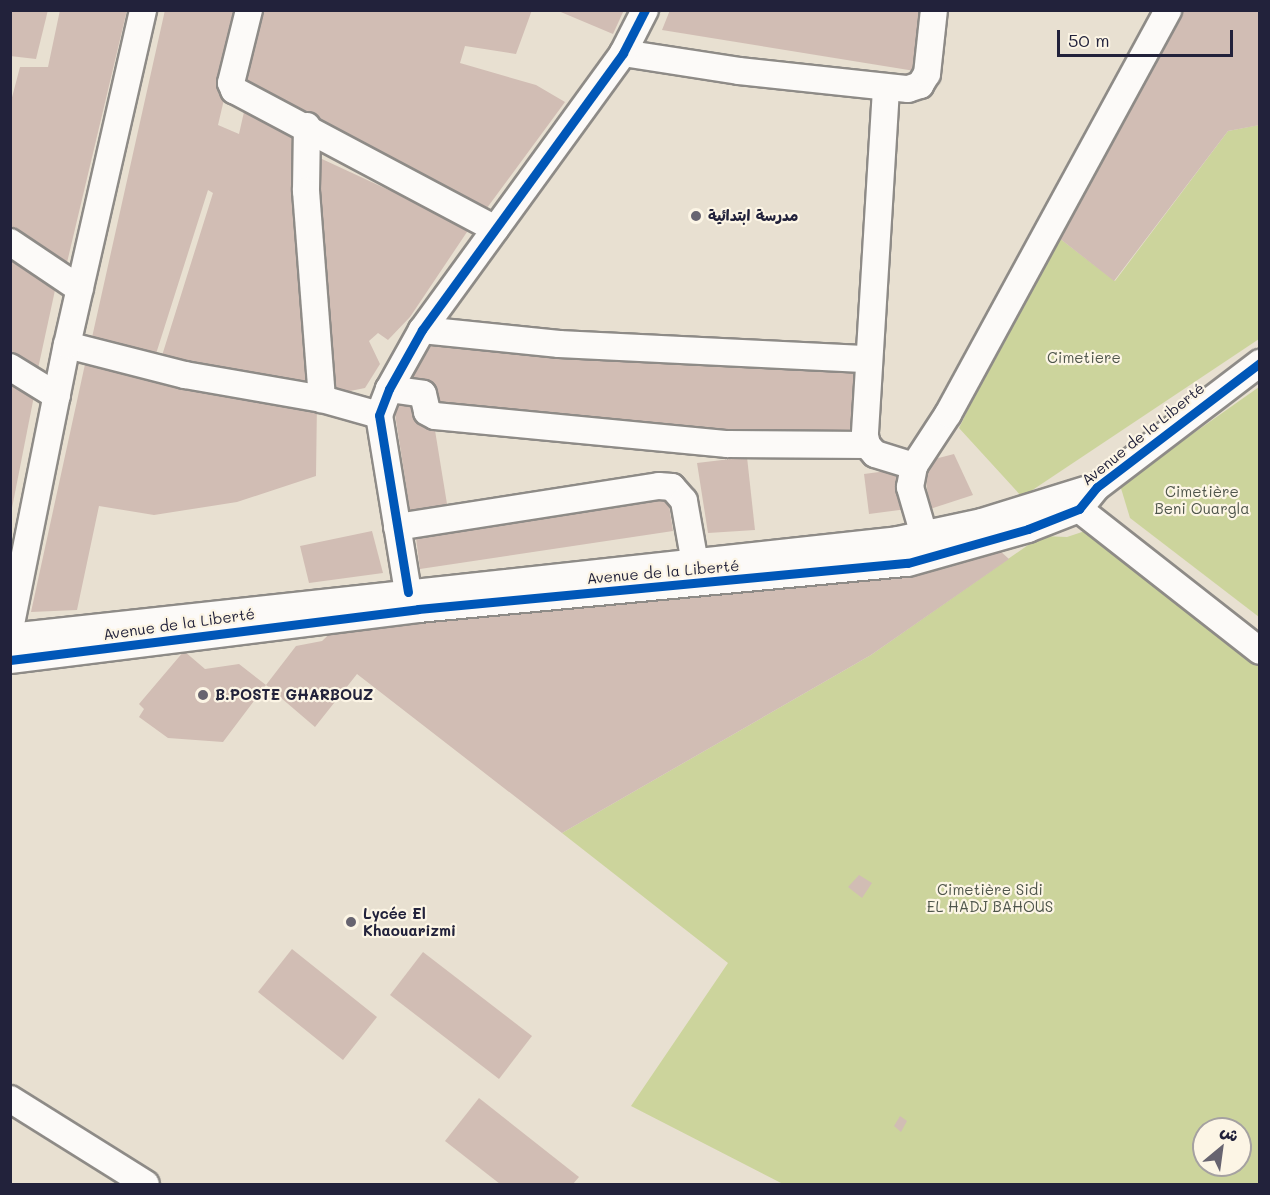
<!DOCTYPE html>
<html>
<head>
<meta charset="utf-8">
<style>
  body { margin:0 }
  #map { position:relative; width:1270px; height:1195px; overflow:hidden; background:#e8e0d1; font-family:Mali,"Playpen Sans Arabic",sans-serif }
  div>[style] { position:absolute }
  .green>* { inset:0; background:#ccd49c }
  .building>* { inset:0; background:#d1bdb4 }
  .roads { filter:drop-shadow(2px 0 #8e8b87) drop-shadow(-2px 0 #8e8b87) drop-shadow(0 2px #8e8b87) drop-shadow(0 -2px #8e8b87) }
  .minor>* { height:26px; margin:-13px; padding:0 13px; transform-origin:13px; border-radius:13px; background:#fcfaf8 }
  .cycleway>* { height:9px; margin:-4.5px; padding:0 4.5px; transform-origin:4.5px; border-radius:4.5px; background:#0057b8 }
  .dots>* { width:16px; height:16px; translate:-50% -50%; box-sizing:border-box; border:3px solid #fcf5e5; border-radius:50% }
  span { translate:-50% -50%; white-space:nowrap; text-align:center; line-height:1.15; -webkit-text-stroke:4.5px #fcf5e5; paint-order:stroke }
  .poi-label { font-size:15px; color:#22223b; font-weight:700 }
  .left { translate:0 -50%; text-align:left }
  .park-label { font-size:15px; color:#4e554b }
  .street-label { font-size:15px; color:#22223b }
  .frame { position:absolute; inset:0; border:12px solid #22223b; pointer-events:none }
  .north { position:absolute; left:1192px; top:1117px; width:60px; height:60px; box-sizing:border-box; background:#fcf5e5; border:2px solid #a5a1a1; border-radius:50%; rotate:29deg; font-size:16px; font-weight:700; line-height:24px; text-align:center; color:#22223b }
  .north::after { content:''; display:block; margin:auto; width:21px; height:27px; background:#676470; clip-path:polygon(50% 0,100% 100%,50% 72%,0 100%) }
  .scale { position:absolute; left:1057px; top:30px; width:176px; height:27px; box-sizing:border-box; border:3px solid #22223b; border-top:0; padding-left:8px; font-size:18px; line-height:21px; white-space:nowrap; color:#22223b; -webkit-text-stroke:4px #fcf5e5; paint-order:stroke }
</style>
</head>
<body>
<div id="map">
  <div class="green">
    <div style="clip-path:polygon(1259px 125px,1259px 339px,1022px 497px,959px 428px,1054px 234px,1115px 281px,1228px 131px)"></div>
    <div style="clip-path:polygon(1259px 387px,1259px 617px,1130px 518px,1120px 485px)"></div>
    <div style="clip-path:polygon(evenodd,1088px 530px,1259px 660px,1259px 1184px,783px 1184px,631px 1106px,728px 963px,562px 833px,871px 655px,1041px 536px,1067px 537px,1088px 530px,1204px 1129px,1240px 1129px,1240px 1165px,1204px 1165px,1204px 1129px)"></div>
  </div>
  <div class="building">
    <div style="clip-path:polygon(10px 10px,48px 10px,36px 59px,10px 56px)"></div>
    <div style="clip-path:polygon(60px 10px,127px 10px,65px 271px,10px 234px,10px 105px,20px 67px,48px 67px)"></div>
    <div style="clip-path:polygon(165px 10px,245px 10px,218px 125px,239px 134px,246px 103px,294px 122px,315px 387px,160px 362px,213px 193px,208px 190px,155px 357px,91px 342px)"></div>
    <div style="clip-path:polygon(253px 10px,532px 10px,516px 54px,465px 46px,460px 63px,536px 85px,565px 102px,484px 212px,236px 84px)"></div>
    <div style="clip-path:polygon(556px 10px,624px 10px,613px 34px)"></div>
    <div style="clip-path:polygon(670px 10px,926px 10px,921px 72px,662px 30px)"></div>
    <div style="clip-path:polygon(1171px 10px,1260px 10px,1260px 125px,1228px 131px,1114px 281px,1054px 234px)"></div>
    <div style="clip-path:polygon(309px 153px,391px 191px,393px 184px,469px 229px,410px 317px,388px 340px,378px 333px,369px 341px,380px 364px,365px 388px,330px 395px)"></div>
    <div style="clip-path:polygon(10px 248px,57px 281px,36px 378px,10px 362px)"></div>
    <div style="clip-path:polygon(431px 341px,862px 369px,857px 437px,432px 414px,402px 385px)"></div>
    <div style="clip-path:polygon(87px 355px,317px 401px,316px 476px,237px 502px,154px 515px,99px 506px,77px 610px,31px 612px)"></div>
    <div style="clip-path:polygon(10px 376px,35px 391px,12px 508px,10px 508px)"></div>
    <div style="clip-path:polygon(420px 397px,433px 418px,447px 504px,410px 511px,393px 401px)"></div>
    <div style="clip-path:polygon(954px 454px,973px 495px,930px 509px,923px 462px)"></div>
    <div style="clip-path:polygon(747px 457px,755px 530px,708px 533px,697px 463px)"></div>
    <div style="clip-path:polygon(902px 469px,907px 509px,869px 514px,864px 474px)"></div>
    <div style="clip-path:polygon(668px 499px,673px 531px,420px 569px,416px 538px)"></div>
    <div style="clip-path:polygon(372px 531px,383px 573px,309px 583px,300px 546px)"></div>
    <div style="clip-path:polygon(999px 550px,1009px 559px,871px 655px,562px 833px,357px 674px,315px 727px,266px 685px,223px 742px,168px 738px,139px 717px,144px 709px,139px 704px,184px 651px,205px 669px,239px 664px,266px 685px,296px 646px,322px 641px,341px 623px)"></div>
    <div style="clip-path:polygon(859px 875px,872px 883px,862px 898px,848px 887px)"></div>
    <div style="clip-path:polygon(292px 949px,377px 1017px,343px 1060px,258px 992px)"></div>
    <div style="clip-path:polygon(423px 952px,532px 1036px,499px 1079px,390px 995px)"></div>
    <div style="clip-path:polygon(479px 1098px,579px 1177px,573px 1184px,500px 1184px,445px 1141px)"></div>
    <div style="clip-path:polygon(900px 1116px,907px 1121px,901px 1132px,894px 1126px)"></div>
  </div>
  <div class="roads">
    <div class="minor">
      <div style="left:249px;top:10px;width:75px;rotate:103.9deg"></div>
      <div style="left:231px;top:83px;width:8px;rotate:67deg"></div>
      <div style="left:234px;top:90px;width:296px;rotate:28deg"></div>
      <div style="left:623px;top:53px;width:117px;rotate:8.8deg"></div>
      <div style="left:739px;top:71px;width:170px;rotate:6.1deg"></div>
      <div style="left:908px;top:89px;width:13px;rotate:-18deg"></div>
      <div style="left:920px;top:85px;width:13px;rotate:-58deg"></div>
      <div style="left:927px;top:74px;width:64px;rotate:-83.8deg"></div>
      <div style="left:886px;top:89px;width:348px;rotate:93.5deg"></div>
      <div style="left:865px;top:436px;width:9px;rotate:77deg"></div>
      <div style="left:867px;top:445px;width:12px;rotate:48deg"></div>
      <div style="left:875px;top:454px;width:41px;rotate:17.1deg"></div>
      <div style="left:307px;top:126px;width:65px;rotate:90.9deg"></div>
      <div style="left:306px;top:191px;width:209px;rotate:85.6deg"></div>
      <div style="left:322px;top:399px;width:59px;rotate:15.7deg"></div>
      <div style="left:10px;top:242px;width:84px;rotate:33.9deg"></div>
      <div style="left:422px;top:330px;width:138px;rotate:5.8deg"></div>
      <div style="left:559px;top:344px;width:310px;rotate:2.8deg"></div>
      <div style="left:67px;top:345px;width:122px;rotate:14.3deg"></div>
      <div style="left:185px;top:375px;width:139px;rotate:9.9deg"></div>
      <div style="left:10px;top:367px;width:55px;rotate:31.7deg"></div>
      <div style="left:389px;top:389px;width:34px;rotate:8deg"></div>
      <div style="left:423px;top:394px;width:18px;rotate:77deg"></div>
      <div style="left:427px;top:412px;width:9px;rotate:27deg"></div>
      <div style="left:435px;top:416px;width:294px;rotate:5.5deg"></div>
      <div style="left:728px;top:444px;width:139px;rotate:0.4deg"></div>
      <div style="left:1068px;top:496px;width:17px;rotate:50deg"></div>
      <div style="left:1079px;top:509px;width:230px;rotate:38.1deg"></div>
      <div style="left:397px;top:527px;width:265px;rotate:-8.9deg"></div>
      <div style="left:659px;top:486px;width:13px;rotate:4deg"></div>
      <div style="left:672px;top:487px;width:18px;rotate:49deg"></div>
      <div style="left:684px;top:501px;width:80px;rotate:80deg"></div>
      <div style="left:924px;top:535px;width:50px;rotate:-106.3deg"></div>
      <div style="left:910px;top:487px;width:21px;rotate:-79deg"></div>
      <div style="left:914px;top:466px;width:62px;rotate:-56.8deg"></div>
      <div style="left:948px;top:414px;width:460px;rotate:-61.4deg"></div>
      <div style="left:408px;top:592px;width:179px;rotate:-99.3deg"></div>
      <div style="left:379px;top:415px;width:28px;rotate:-69deg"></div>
      <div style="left:389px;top:389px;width:68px;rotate:-60.8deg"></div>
      <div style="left:422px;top:330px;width:342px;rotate:-54deg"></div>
      <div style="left:623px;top:53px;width:48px;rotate:-62.9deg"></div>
      <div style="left:10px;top:629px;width:290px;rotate:-78.7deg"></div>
      <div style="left:67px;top:345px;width:344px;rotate:-77.2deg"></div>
      <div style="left:10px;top:637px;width:893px;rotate:-6.23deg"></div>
      <div style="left:898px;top:540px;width:86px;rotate:-12.1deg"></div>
      <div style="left:982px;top:522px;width:108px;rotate:-17.3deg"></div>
      <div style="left:10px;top:660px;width:411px;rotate:-7.1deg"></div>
      <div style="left:418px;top:609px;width:492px;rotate:-5.4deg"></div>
      <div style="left:908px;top:563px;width:125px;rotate:-15.8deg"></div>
      <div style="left:1028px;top:529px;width:55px;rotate:-21.4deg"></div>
      <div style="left:1079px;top:509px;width:28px;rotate:-51deg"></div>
      <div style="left:1097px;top:487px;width:205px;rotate:-37.3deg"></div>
      <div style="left:10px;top:1099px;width:160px;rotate:32deg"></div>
    </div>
  </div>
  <div class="cycleway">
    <div style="left:408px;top:592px;width:179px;rotate:-99.3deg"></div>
    <div style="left:379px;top:415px;width:28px;rotate:-69deg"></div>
    <div style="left:389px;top:389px;width:68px;rotate:-60.8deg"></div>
    <div style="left:422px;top:330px;width:342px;rotate:-54deg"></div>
    <div style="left:623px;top:53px;width:48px;rotate:-62.9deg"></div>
    <div style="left:10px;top:660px;width:411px;rotate:-7.1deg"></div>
    <div style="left:418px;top:609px;width:492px;rotate:-5.4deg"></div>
    <div style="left:908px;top:563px;width:125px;rotate:-15.8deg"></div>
    <div style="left:1028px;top:529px;width:55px;rotate:-21.4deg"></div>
    <div style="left:1079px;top:509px;width:28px;rotate:-51deg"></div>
    <div style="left:1097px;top:487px;width:205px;rotate:-37.3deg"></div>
  </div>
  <div class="dots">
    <div style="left:696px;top:216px;background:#676470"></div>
    <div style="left:203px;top:695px;background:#676470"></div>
    <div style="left:351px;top:922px;background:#676470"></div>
  </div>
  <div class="poi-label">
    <span class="left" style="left:708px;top:216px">مدرسة ابتدائية</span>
    <span class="left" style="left:215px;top:695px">B.POSTE GHARBOUZ</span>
    <span class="left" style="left:363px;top:922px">Lycée El<br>Khaouarizmi</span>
  </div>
  <div class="park-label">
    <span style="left:1084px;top:358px">Cimetiere</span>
    <span style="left:1202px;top:500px">Cimetière<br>Beni Ouargla</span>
    <span style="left:990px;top:898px">Cimetière Sidi<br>EL HADJ BAHOUS</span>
  </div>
  <div class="street-label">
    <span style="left:1143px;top:434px;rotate:-39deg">Avenue de la Liberté</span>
    <span style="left:663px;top:572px;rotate:-5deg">Avenue de la Liberté</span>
    <span style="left:179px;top:624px;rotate:-8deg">Avenue de la Liberté</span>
  </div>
  <div class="frame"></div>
  <div class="north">ش</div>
  <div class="scale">50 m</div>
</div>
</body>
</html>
